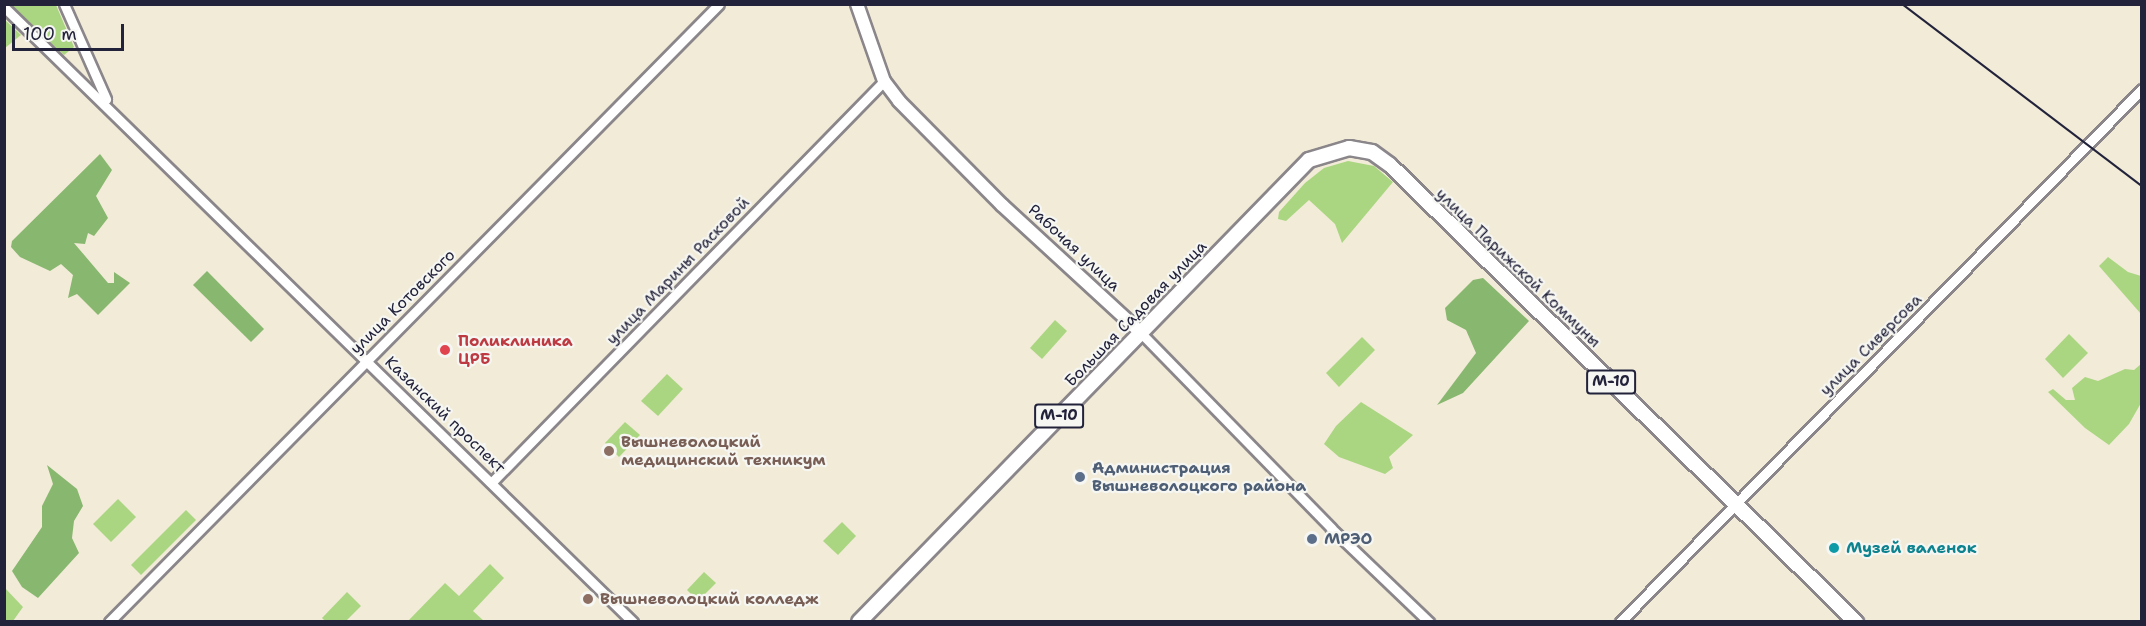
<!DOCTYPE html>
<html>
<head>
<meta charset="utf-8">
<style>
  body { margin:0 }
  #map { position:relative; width:2146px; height:626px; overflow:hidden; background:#f1ebd8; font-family:"Shantell Sans",sans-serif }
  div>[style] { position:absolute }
  .green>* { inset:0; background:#abd681 }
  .forest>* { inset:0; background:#88b76f }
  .roads { filter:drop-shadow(2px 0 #8a868a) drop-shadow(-2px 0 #8a868a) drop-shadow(0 2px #8a868a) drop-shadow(0 -2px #8a868a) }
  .minor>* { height:9px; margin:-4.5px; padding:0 4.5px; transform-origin:4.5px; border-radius:4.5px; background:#fff }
  .major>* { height:12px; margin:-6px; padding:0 6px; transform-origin:6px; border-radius:6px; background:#fff }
  .highway>* { height:14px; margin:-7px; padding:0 7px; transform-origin:7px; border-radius:7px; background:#fff }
  .rail>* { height:2px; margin:-1px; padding:0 1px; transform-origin:1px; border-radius:1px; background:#22223b }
  .dots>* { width:16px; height:16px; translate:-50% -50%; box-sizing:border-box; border:3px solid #f6f6f2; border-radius:50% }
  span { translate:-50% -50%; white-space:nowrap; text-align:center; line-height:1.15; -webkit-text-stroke:4.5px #f6f6f2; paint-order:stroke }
  .shield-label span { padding:2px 4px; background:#f6f6f2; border:2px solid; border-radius:4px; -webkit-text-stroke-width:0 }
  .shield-label { font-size:15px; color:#22223b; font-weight:700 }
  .street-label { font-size:16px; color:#22223b }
  .health-label { font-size:16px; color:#be3a42; font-weight:700 }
  .left { translate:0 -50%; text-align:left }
  .education-label { font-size:16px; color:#785e54; font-weight:700 }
  .service-label { font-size:16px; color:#4e5e75; font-weight:700 }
  .culture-label { font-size:16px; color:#0d838f; font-weight:700 }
  .frame { position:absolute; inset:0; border:6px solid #22223b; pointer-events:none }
  .scale { position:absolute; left:12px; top:24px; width:112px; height:27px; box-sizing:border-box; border:3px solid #22223b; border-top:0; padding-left:8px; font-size:18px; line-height:21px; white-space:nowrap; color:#22223b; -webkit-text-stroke:4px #f6f6f2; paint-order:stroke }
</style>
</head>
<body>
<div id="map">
  <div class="green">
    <div style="clip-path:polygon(10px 5px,56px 5px,74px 47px,64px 55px)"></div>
    <div style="clip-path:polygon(4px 19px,21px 35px,5px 48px,4px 48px)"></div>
    <div style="clip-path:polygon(1348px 161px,1374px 166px,1393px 182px,1342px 243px,1335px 224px,1309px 200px,1286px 221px,1278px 219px,1279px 212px,1305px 183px,1324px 168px)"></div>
    <div style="clip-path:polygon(2108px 257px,2128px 272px,2141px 276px,2141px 314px,2099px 266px)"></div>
    <div style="clip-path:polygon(1055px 320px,1067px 331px,1042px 359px,1030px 348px)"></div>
    <div style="clip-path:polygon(2069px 334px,2088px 353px,2063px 378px,2045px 359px)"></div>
    <div style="clip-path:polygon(1362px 337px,1375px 350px,1339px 387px,1326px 373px)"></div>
    <div style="clip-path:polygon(2141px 364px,2141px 403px,2129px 424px,2109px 445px,2085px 428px,2048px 392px,2053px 389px,2066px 400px,2075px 400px,2072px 388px,2085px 377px,2098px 381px,2125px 369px,2134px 370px)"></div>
    <div style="clip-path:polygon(667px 374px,683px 389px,658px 416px,641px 401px)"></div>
    <div style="clip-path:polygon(1361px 402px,1413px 435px,1389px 457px,1393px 468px,1385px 474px,1339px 457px,1324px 444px,1336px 426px)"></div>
    <div style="clip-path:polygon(625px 422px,640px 435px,619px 457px,605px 443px)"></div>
    <div style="clip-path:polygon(118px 499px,136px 517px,111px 542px,93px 524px)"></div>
    <div style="clip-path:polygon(186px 510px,196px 520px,141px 575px,131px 565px)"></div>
    <div style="clip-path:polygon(842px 522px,856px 536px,838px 555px,823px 541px)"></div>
    <div style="clip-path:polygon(490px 564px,504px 578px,473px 611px,484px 621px,408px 621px,445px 583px,459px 596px)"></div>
    <div style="clip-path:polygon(704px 572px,716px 583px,698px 601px,687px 590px)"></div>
    <div style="clip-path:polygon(4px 587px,23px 607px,13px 621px,5px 621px)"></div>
    <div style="clip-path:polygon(347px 592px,361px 606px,346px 621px,325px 621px,322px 618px)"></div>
  </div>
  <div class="forest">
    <div style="clip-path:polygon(100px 154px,112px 170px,96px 196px,108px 218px,94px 236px,88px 233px,85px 244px,74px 243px,108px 283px,114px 283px,114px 272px,130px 283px,98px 315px,77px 294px,68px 298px,73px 275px,61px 264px,50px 271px,20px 257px,11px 247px,12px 241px)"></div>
    <div style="clip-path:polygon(207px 271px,264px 329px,251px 342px,193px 285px)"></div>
    <div style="clip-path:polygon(1483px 278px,1529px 321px,1463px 393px,1437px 405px,1476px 353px,1466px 330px,1447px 320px,1445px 308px,1473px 280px)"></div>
    <div style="clip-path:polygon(47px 465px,77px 489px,83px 506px,74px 521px,72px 538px,79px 553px,38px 598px,22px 587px,12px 571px,42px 527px,42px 506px,53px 484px)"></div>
  </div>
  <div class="roads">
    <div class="minor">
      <div style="left:64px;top:4px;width:104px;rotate:66.1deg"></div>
      <div style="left:4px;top:7px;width:880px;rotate:44.36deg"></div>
      <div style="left:1141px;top:333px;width:272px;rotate:45.7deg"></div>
      <div style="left:1331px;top:528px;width:136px;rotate:43.8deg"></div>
      <div style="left:492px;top:482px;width:561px;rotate:-45.65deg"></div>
      <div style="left:109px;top:622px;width:868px;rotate:-45.37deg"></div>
      <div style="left:1620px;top:622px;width:746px;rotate:-45.6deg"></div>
    </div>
    <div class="major">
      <div style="left:857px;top:4px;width:82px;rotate:70.7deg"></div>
      <div style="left:884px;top:81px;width:25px;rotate:53deg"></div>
      <div style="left:899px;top:101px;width:146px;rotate:45.3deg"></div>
      <div style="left:1002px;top:205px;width:189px;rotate:42.6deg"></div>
    </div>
    <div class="highway">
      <div style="left:859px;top:622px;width:645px;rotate:-45.75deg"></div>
      <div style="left:1309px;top:160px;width:42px;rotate:-16.7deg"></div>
      <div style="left:1349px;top:148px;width:23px;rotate:10deg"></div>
      <div style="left:1372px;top:152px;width:22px;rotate:36deg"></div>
      <div style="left:1390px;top:165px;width:653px;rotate:44.44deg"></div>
    </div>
  </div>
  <div class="rail">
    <div style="left:1902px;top:4px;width:301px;rotate:37.2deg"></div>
  </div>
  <div class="dots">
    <div style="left:445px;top:350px;background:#e0444e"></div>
    <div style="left:609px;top:451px;background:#8d6e63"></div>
    <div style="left:1080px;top:477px;background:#5c6f8a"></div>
    <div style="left:1312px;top:539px;background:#5c6f8a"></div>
    <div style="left:1834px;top:548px;background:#0f9aa8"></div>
    <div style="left:588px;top:599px;background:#8d6e63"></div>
  </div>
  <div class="shield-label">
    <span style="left:1611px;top:382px">М-10</span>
    <span style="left:1059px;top:416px">М-10</span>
  </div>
  <div class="street-label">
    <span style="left:1074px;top:248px;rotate:43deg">Рабочая улица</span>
    <span style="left:1518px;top:268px;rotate:44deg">улица Парижской Коммуны</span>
    <span style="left:678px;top:271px;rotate:-46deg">улица Марины Расковой</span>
    <span style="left:403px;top:302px;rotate:-45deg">улица Котовского</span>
    <span style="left:1136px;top:314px;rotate:-46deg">Большая Садовая улица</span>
    <span style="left:1871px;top:345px;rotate:-45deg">улица Сиверсова</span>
    <span style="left:445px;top:415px;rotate:44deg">Казанский проспект</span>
  </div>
  <div class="health-label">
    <span class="left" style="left:458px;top:350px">Поликлиника<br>ЦРБ</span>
  </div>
  <div class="education-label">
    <span class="left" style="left:621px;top:451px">Вышневолоцкий<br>медицинский техникум</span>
    <span class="left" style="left:600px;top:599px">Вышневолоцкий колледж</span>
  </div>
  <div class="service-label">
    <span class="left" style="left:1092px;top:477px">Администрация<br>Вышневолоцкого района</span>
    <span class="left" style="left:1324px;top:539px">МРЭО</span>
  </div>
  <div class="culture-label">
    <span class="left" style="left:1846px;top:548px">Музей валенок</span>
  </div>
  <div class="frame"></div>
  <div class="scale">100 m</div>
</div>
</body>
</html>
